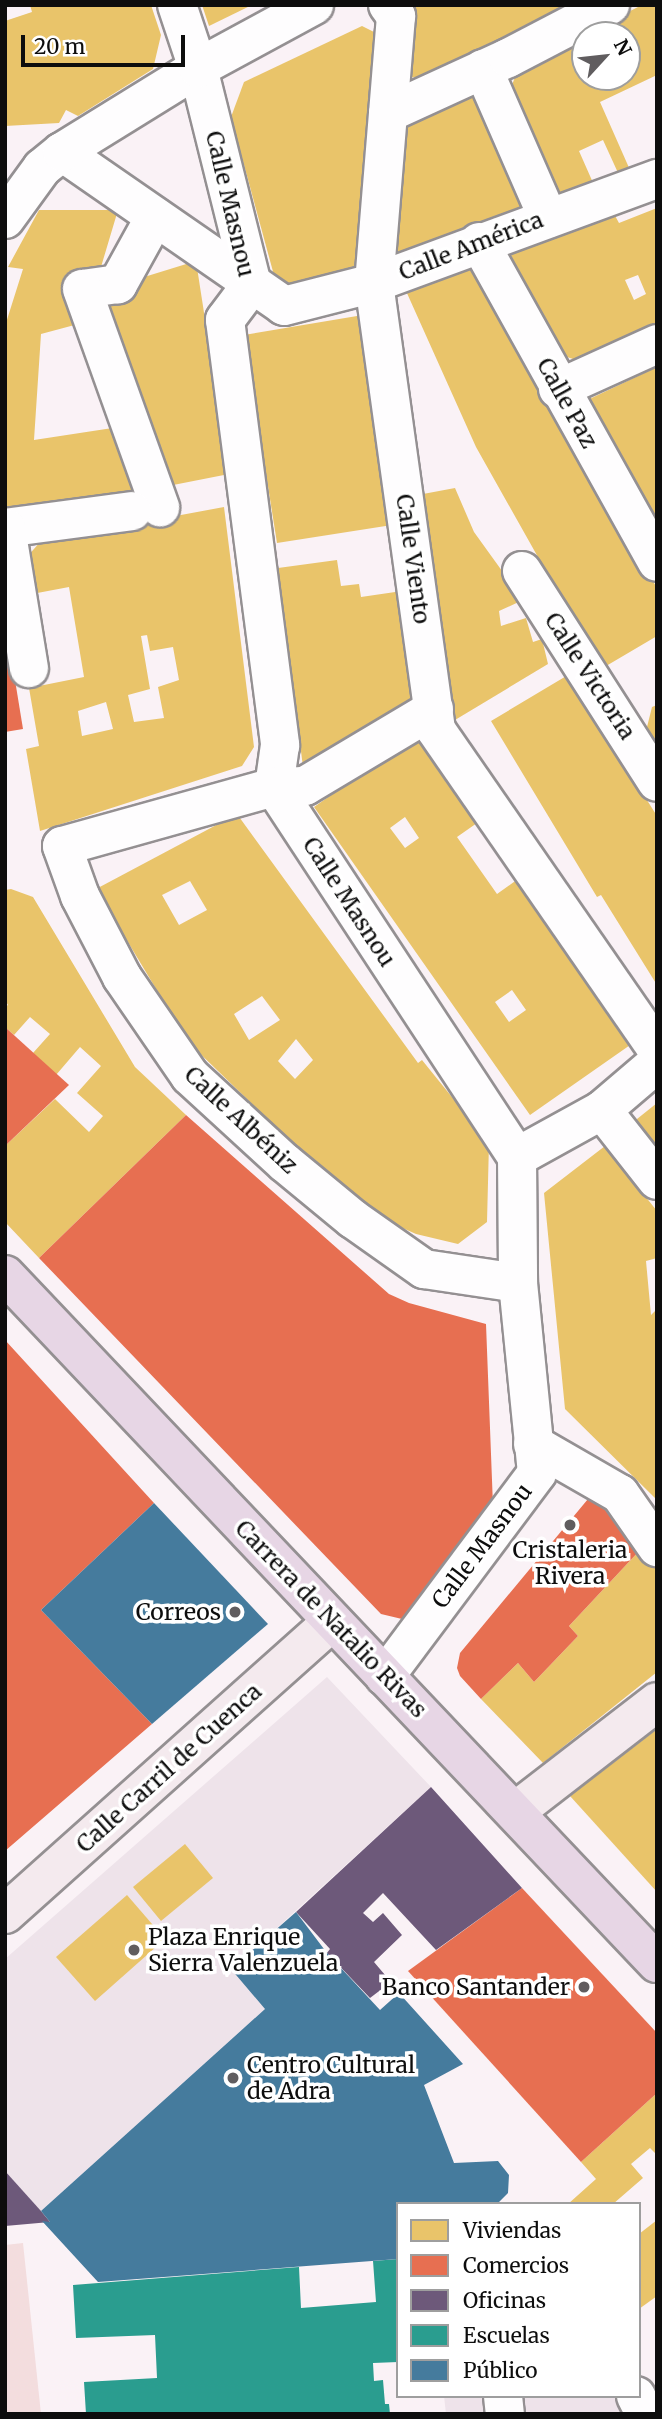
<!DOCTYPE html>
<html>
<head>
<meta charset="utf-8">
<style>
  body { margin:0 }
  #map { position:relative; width:662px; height:2419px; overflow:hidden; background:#faf2f6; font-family:Merriweather,serif }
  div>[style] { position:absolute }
  .pitch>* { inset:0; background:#f3ddde }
  .plaza>* { inset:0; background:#eee3ea }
  .homes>* { inset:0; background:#e9c46a }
  .shops>* { inset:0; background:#e76f51 }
  .offices>* { inset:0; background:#6d597a }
  .schools>* { inset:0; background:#2a9d8f }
  .public>* { inset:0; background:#457b9d }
  .roads { filter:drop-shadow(2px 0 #949092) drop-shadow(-2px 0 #949092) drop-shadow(0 2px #949092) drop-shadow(0 -2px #949092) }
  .street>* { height:38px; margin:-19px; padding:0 19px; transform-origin:19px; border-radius:19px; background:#fefdfe }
  .secondary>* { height:38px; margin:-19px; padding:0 19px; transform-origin:19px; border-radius:19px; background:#f4eaee }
  .highway>* { height:38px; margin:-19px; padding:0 19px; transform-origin:19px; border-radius:19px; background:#e7d6e5 }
  .dots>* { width:19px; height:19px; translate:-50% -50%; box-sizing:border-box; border:4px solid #fff; border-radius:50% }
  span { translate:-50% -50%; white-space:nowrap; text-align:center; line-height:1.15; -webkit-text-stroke:7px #fff; paint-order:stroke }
  .street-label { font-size:23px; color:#0d0d0d }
  .poi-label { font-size:23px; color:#0d0d0d }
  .right { translate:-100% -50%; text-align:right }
  .left { translate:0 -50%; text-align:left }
  .frame { position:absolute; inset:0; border:7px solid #0d0d0d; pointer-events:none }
  .legend { position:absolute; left:396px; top:2202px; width:245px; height:196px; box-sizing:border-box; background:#fff; border:2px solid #9e9e9e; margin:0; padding:9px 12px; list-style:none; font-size:21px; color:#0d0d0d }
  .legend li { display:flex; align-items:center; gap:14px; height:35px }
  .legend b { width:35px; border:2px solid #9e9e9e }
  .north { position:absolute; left:571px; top:21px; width:70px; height:70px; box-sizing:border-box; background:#fff; border:2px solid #9e9e9e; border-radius:50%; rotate:63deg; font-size:19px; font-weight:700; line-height:28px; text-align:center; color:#0d0d0d }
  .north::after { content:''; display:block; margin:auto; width:24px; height:32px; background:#605d5f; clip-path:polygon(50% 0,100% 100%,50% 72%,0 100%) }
  .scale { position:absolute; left:21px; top:35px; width:164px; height:32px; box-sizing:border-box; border:4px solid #0d0d0d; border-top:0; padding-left:9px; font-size:21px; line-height:24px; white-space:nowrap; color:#0d0d0d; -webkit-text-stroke:5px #fff; paint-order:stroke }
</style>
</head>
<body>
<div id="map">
  <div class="pitch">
    <div style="clip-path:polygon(23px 2243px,41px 2414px,5px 2414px,5px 2245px)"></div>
  </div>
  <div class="plaza">
    <div style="clip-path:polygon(327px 1677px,431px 1787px,232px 1969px,265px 2009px,41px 2211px,5px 2171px,5px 1959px)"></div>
    <div style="clip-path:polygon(639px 2373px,657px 2414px,446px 2414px,444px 2396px,639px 2396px)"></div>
  </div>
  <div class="homes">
    <div style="clip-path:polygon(30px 5px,151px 5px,161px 35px,153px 69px,78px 116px,66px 110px,59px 123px,5px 126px,5px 21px,32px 12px)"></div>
    <div style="clip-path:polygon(202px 5px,252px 5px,209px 26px)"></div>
    <div style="clip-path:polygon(415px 5px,586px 5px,448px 74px,406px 78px)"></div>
    <div style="clip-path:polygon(evenodd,642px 5px,657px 5px,657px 75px,600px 102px,630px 170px,619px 175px,603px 140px,579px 151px,594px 185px,557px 202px,510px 90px,519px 67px,642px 5px,585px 35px,627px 35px,627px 77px,585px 77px,585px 35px)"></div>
    <div style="clip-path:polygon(362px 26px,376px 33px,357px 268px,278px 290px,231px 117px,244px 82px)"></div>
    <div style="clip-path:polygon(483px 86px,534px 210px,394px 254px,405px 123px)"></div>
    <div style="clip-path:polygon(evenodd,657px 208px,657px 324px,576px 360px,558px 354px,508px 249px,613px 212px,619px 223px,657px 208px,638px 275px,646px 294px,634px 300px,625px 280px,638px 275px)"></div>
    <div style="clip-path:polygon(39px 210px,118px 210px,98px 277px,66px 274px,82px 323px,41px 334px,34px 440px,119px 427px,136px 493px,5px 509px,5px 326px,23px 269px,8px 267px)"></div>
    <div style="clip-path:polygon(476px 258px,549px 408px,657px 588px,657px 636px,601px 669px,476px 447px,406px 291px)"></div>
    <div style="clip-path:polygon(196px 261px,229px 474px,163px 487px,99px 300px,128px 282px)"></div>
    <div style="clip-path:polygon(363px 315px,392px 525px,277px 543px,244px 335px)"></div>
    <div style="clip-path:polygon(657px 367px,657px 528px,581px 403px)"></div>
    <div style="clip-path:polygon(455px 488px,474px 532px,523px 600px,499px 611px,501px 626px,526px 618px,533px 642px,542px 639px,548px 664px,455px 720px,423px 494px)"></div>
    <div style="clip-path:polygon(evenodd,224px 507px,254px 747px,242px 766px,40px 831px,26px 749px,39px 746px,29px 688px,84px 677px,69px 587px,32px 594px,26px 558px,41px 541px,224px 507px,147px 635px,150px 651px,173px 647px,179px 680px,158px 687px,164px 718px,134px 722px,128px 695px,150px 689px,141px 636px,147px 635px,224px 507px,106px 702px,113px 729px,82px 736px,78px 711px,106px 702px)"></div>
    <div style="clip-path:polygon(337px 560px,341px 586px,359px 584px,361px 597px,402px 591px,417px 692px,409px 710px,303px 767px,278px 568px)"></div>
    <div style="clip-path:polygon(568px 675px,657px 816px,657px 985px,601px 895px,597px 897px,491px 721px)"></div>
    <div style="clip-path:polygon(657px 705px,657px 754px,645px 735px,652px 707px)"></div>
    <div style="clip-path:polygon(evenodd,417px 735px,477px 823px,457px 837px,497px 894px,518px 879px,633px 1043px,530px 1115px,314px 807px,417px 735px,405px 817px,419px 838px,405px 848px,390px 828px,405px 817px,417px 735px,512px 990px,526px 1010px,509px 1022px,495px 1002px,512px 990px)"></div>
    <div style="clip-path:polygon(evenodd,237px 814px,418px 1063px,422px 1060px,489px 1143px,487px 1222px,458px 1244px,416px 1234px,389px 1222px,282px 1133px,188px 1042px,96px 889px,237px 814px,190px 881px,207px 910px,179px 925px,162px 895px,190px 881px,237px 814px,262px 996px,280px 1020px,249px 1040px,234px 1014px,262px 996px,237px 814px,296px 1039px,313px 1060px,295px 1079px,278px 1061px,296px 1039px)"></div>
    <div style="clip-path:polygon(11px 889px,33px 897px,135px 1067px,186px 1115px,39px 1258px,5px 1222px,5px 1146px,55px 1099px,89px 1132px,103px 1116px,77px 1093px,101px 1066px,80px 1047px,56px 1075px,33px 1053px,50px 1034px,30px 1017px,14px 1035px,5px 1027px,5px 1007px,8px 1005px,5px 1000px,5px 890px)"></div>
    <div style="clip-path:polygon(657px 1103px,657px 1153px,632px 1123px)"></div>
    <div style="clip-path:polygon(605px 1146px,657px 1211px,657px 1258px,646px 1261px,651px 1315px,657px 1309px,657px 1500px,565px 1409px,544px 1193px)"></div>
    <div style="clip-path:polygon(641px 1549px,657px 1569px,657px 1672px,543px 1763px,481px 1699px,518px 1663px,534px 1682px,578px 1636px,569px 1626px)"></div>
    <div style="clip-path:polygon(657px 1729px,657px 1892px,570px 1796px)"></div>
    <div style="clip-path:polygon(185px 1844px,213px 1878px,161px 1921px,133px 1887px)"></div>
    <div style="clip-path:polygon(127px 1895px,165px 1939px,95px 2001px,56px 1957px)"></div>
    <div style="clip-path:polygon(657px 2093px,657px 2155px,650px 2148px,631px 2164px,643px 2178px,613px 2204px,568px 2204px,596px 2179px,581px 2162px)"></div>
    <div style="clip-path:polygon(657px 2220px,657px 2296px,639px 2309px,639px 2234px)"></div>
  </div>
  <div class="shops">
    <div style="clip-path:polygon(5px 619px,23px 729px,5px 732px)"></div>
    <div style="clip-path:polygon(5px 1027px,69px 1085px,5px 1146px)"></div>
    <div style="clip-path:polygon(186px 1115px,389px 1294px,409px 1303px,486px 1324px,493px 1506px,402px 1619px,381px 1614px,39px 1258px)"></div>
    <div style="clip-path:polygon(5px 1340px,154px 1503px,41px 1610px,152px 1724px,5px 1851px)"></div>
    <div style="clip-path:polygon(588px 1499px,601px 1502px,641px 1549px,569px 1626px,578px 1636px,534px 1682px,518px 1663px,481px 1699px,460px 1676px,457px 1668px,460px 1653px)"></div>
    <div style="clip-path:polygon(522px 1888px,657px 2033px,657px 2093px,581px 2162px,408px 1971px)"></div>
  </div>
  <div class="offices">
    <div style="clip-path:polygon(431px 1787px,522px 1888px,436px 1950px,383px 1893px,363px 1913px,373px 1922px,383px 1913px,402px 1935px,374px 1962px,391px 1982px,370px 1998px,327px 1953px,330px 1949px,296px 1912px)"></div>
    <div style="clip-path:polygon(5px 2171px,41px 2211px,50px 2222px,5px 2226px)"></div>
  </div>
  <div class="schools">
    <div style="clip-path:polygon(398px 2259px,398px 2362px,373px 2363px,374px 2381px,383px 2380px,385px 2404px,389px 2404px,390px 2414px,86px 2414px,84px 2382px,157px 2378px,155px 2335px,76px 2338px,73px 2285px,299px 2267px,301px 2308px,376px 2302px,373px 2261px)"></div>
  </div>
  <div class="public">
    <div style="clip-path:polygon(154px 1503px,268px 1624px,152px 1724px,41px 1610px)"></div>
    <div style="clip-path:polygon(296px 1912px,327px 1953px,380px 2010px,399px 1993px,463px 2064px,424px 2085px,454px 2163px,498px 2161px,509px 2175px,508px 2193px,497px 2204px,398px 2204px,398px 2259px,98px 2282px,42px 2221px,50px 2222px,41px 2211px,265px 2009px,231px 1969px)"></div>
  </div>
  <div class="roads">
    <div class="street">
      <div style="left:177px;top:5px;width:66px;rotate:71.6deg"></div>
      <div style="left:198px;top:68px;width:223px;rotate:76deg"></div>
      <div style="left:252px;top:284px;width:45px;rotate:126.9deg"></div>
      <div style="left:225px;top:320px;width:429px;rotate:82.6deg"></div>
      <div style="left:280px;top:745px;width:42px;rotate:98.1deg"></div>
      <div style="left:274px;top:787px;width:443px;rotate:56.7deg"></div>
      <div style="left:517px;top:1157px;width:126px;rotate:89.5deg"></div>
      <div style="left:518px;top:1283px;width:191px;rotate:84.3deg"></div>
      <div style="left:537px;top:1473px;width:254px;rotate:126.8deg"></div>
      <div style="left:388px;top:5px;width:14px;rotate:54deg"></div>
      <div style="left:396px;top:16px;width:268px;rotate:94.7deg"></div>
      <div style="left:374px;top:283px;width:451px;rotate:82.1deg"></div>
      <div style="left:436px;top:730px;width:388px;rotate:55.3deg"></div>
      <div style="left:483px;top:69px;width:163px;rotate:66.4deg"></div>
      <div style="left:388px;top:113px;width:132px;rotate:-24.6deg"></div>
      <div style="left:508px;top:58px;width:115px;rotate:-27.5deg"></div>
      <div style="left:62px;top:152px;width:270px;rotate:34.7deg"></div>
      <div style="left:284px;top:306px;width:93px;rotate:-14.3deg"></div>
      <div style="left:374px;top:283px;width:302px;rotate:-20.2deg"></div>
      <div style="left:155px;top:217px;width:77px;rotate:118.9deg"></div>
      <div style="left:118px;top:284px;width:36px;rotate:172deg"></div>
      <div style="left:82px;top:289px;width:232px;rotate:70.3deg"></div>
      <div style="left:5px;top:219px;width:63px;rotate:-54deg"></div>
      <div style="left:42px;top:168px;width:26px;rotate:-39deg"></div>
      <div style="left:62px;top:152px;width:160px;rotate:-31.7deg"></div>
      <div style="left:198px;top:68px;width:132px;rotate:-28.5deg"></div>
      <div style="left:479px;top:242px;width:366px;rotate:60.9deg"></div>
      <div style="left:558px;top:389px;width:109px;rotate:-24.4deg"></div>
      <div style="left:5px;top:528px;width:128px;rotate:-7.6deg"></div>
      <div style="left:6px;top:528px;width:142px;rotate:80.7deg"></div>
      <div style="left:522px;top:571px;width:250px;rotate:57.4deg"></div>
      <div style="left:434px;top:709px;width:150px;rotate:149.2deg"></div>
      <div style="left:305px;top:786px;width:31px;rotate:178deg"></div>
      <div style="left:274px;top:787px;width:220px;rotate:164.4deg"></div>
      <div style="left:62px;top:846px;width:53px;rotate:70.2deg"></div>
      <div style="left:80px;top:896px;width:91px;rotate:62.6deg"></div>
      <div style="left:122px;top:977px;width:120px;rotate:55.5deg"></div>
      <div style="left:190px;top:1076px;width:129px;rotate:42.5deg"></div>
      <div style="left:285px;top:1163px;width:88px;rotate:39.5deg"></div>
      <div style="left:353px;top:1219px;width:87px;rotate:35.2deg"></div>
      <div style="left:424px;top:1269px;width:95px;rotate:8.5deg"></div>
      <div style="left:602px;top:1110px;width:89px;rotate:51.8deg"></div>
      <div style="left:517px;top:1157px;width:97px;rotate:-28.9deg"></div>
      <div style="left:602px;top:1110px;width:72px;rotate:-40.5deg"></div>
      <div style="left:533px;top:1444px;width:100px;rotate:29.9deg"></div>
      <div style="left:620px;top:1494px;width:65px;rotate:55.1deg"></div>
      <div style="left:503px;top:2396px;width:18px;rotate:84deg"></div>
      <div style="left:636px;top:2396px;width:20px;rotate:63deg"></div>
    </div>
    <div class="secondary">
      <div style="left:516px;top:1811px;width:178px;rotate:-37.7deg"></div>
      <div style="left:5px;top:1914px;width:438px;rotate:-41.8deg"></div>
    </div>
    <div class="highway">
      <div style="left:5px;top:1275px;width:948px;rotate:46.54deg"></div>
    </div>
  </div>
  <div class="dots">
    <div style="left:570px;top:1525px;background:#605d5f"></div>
    <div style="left:235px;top:1612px;background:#605d5f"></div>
    <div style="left:134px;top:1950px;background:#605d5f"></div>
    <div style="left:584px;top:1987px;background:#605d5f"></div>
    <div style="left:233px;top:2078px;background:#605d5f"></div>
  </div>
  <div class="street-label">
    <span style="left:230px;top:204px;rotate:77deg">Calle Masnou</span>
    <span style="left:471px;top:246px;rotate:-21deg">Calle América</span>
    <span style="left:567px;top:403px;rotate:61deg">Calle Paz</span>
    <span style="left:413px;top:559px;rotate:82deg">Calle Viento</span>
    <span style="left:590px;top:676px;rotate:57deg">Calle Victoria</span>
    <span style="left:349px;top:902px;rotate:57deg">Calle Masnou</span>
    <span style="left:241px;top:1120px;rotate:43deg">Calle Albéniz</span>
    <span style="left:482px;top:1546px;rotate:-53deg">Calle Masnou</span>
    <span style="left:331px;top:1619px;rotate:46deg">Carrera de Natalio Rivas</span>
    <span style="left:169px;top:1768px;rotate:-42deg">Calle Carril de Cuenca</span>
  </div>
  <div class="poi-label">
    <span style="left:570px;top:1563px">Cristaleria<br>Rivera</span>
    <span class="right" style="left:221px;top:1612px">Correos</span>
    <span class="left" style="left:148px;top:1950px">Plaza Enrique<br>Sierra Valenzuela</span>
    <span class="right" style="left:570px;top:1987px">Banco Santander</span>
    <span class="left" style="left:247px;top:2078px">Centro Cultural<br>de Adra</span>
  </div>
  <div class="frame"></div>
  <ul class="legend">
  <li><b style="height:19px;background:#e9c46a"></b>Viviendas</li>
  <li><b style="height:19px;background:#e76f51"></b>Comercios</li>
  <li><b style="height:19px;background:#6d597a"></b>Oficinas</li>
  <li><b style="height:19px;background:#2a9d8f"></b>Escuelas</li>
  <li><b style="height:19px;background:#457b9d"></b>Público</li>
  </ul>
  <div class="north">N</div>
  <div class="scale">20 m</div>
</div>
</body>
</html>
